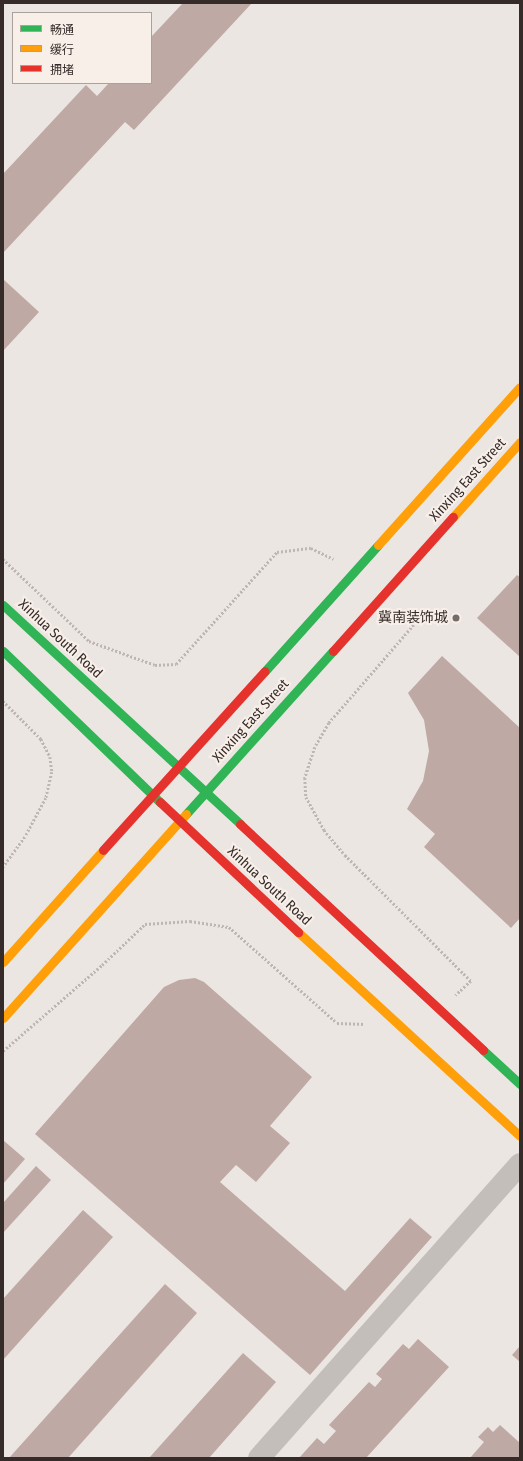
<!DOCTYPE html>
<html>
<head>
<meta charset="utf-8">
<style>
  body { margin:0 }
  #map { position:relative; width:523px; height:1461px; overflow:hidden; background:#ece6e2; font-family:"Fira Sans Condensed","Noto Sans SC",sans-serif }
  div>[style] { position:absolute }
  .building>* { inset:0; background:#bea9a5 }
  .path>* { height:2.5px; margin-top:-1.25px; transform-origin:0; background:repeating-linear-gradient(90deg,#bdb6b3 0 2px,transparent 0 4px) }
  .street>* { height:22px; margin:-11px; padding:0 11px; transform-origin:11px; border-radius:11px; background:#c4bebb }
  .fast>* { height:9px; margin:-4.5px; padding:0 4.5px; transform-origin:4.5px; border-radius:4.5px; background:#30b455 }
  .slow>* { height:9px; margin:-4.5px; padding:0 4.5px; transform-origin:4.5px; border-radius:4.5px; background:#ff9f0a }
  .jam>* { height:9px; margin:-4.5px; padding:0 4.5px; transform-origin:4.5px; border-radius:4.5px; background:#e5322d }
  .dots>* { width:11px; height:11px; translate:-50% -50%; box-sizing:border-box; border:2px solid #f8efe9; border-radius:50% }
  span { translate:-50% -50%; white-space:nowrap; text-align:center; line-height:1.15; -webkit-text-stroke:4px #f8efe9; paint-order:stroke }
  .street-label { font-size:14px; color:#352b29 }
  .poi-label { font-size:14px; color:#352b29 }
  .right { translate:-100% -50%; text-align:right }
  .frame { position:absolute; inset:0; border:4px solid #352b29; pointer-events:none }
  .legend { position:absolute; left:12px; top:12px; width:140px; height:72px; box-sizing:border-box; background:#f8efe9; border:1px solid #aaa19c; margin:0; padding:5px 7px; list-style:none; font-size:12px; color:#352b29 }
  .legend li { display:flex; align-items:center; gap:8px; height:20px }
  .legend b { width:20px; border:1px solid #aaa19c }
</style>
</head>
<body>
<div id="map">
  <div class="building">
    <div style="clip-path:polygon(183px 3px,252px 3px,134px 130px,125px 122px,3px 253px,3px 174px,86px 85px,97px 96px,109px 83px,151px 83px,151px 37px)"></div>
    <div style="clip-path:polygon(3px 279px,39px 312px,3px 351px)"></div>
    <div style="clip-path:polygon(517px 575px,520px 577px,520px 657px,477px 618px)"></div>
    <div style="clip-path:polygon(442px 656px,520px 728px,520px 918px,511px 928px,424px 847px,435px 834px,407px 809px,423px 781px,429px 751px,424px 720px,408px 693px)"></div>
    <div style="clip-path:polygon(195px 978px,204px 982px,312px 1077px,270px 1126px,290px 1143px,256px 1182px,236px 1165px,220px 1182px,345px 1291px,410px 1218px,432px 1237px,310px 1375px,35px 1134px,164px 987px,179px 980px)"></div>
    <div style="clip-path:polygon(3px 1140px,25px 1159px,3px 1184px)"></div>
    <div style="clip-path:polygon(36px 1166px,51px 1180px,3px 1233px,3px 1203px)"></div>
    <div style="clip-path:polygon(83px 1210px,113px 1237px,3px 1360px,3px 1299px)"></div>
    <div style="clip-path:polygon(165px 1284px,197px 1313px,68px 1458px,9px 1458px)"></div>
    <div style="clip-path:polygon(418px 1339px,449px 1367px,366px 1458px,299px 1458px,317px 1438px,324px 1444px,336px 1431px,329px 1425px,369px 1382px,375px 1387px,382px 1379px,376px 1374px,403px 1344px,409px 1349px)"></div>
    <div style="clip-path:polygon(520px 1346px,520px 1362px,512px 1355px)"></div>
    <div style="clip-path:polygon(243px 1353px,276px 1382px,209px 1458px,149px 1458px)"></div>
    <div style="clip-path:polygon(500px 1425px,520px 1443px,520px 1458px,470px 1458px,484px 1442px,478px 1437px,488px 1427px,493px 1432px)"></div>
  </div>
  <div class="path">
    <div style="left:3px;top:559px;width:119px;rotate:43.6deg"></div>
    <div style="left:89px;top:641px;width:70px;rotate:20deg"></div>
    <div style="left:155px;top:665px;width:21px;rotate:-3deg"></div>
    <div style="left:176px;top:664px;width:151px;rotate:-48deg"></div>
    <div style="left:277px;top:552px;width:34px;rotate:-7deg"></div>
    <div style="left:311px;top:548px;width:25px;rotate:26deg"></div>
    <div style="left:401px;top:610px;width:20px;rotate:49deg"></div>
    <div style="left:414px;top:625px;width:130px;rotate:130.9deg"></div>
    <div style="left:329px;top:723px;width:28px;rotate:120deg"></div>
    <div style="left:315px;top:747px;width:33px;rotate:108deg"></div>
    <div style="left:305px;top:778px;width:19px;rotate:87deg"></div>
    <div style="left:306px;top:797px;width:38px;rotate:61deg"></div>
    <div style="left:324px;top:830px;width:33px;rotate:50deg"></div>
    <div style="left:345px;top:855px;width:178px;rotate:45deg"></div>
    <div style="left:471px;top:981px;width:21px;rotate:137deg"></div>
    <div style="left:3px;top:701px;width:54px;rotate:45deg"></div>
    <div style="left:41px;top:739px;width:20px;rotate:63deg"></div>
    <div style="left:50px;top:757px;width:15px;rotate:82deg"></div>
    <div style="left:52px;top:772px;width:27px;rotate:103deg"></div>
    <div style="left:46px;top:798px;width:44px;rotate:118.3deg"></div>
    <div style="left:25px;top:837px;width:37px;rotate:126deg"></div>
    <div style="left:3px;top:1051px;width:131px;rotate:-41deg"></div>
    <div style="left:102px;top:965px;width:59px;rotate:-43.6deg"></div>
    <div style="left:145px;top:924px;width:45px;rotate:-3.8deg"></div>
    <div style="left:190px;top:921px;width:39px;rotate:9deg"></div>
    <div style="left:229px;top:927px;width:144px;rotate:41.6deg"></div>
    <div style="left:337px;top:1023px;width:28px;rotate:2deg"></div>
  </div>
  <div class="street">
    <div style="left:259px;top:1458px;width:393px;rotate:-48.4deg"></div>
  </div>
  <div class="fast">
    <div style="left:3px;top:605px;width:323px;rotate:42.7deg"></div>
    <div style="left:3px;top:651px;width:218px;rotate:43.9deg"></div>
    <div style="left:265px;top:671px;width:169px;rotate:-48.1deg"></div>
    <div style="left:186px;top:814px;width:219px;rotate:-48deg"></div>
    <div style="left:483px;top:1050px;width:50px;rotate:42.6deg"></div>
  </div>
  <div class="slow">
    <div style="left:453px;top:517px;width:101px;rotate:-48.2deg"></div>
    <div style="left:378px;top:545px;width:212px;rotate:-48.1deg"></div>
    <div style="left:298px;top:932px;width:301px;rotate:42.6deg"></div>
    <div style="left:3px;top:962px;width:150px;rotate:-48.2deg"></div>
    <div style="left:3px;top:1018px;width:274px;rotate:-48.1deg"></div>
  </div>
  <div class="jam">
    <div style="left:333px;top:651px;width:180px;rotate:-48.2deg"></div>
    <div style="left:160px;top:802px;width:190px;rotate:43.3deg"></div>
    <div style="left:240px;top:824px;width:332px;rotate:42.9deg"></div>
    <div style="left:103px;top:850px;width:241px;rotate:-47.9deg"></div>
  </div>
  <div class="dots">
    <div style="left:456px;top:618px;background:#756c6a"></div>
  </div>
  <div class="street-label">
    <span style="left:468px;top:480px;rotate:-48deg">Xinxing East Street</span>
    <span style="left:60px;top:639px;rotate:43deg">Xinhua South Road</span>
    <span style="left:251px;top:721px;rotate:-48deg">Xinxing East Street</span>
    <span style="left:269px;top:886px;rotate:43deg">Xinhua South Road</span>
  </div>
  <div class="poi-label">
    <span class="right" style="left:448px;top:618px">冀南装饰城</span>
  </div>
  <div class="frame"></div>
  <ul class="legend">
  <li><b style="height:5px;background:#30b455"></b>畅通</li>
  <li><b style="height:5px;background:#ff9f0a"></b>缓行</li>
  <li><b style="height:5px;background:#e5322d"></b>拥堵</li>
  </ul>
</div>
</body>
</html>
